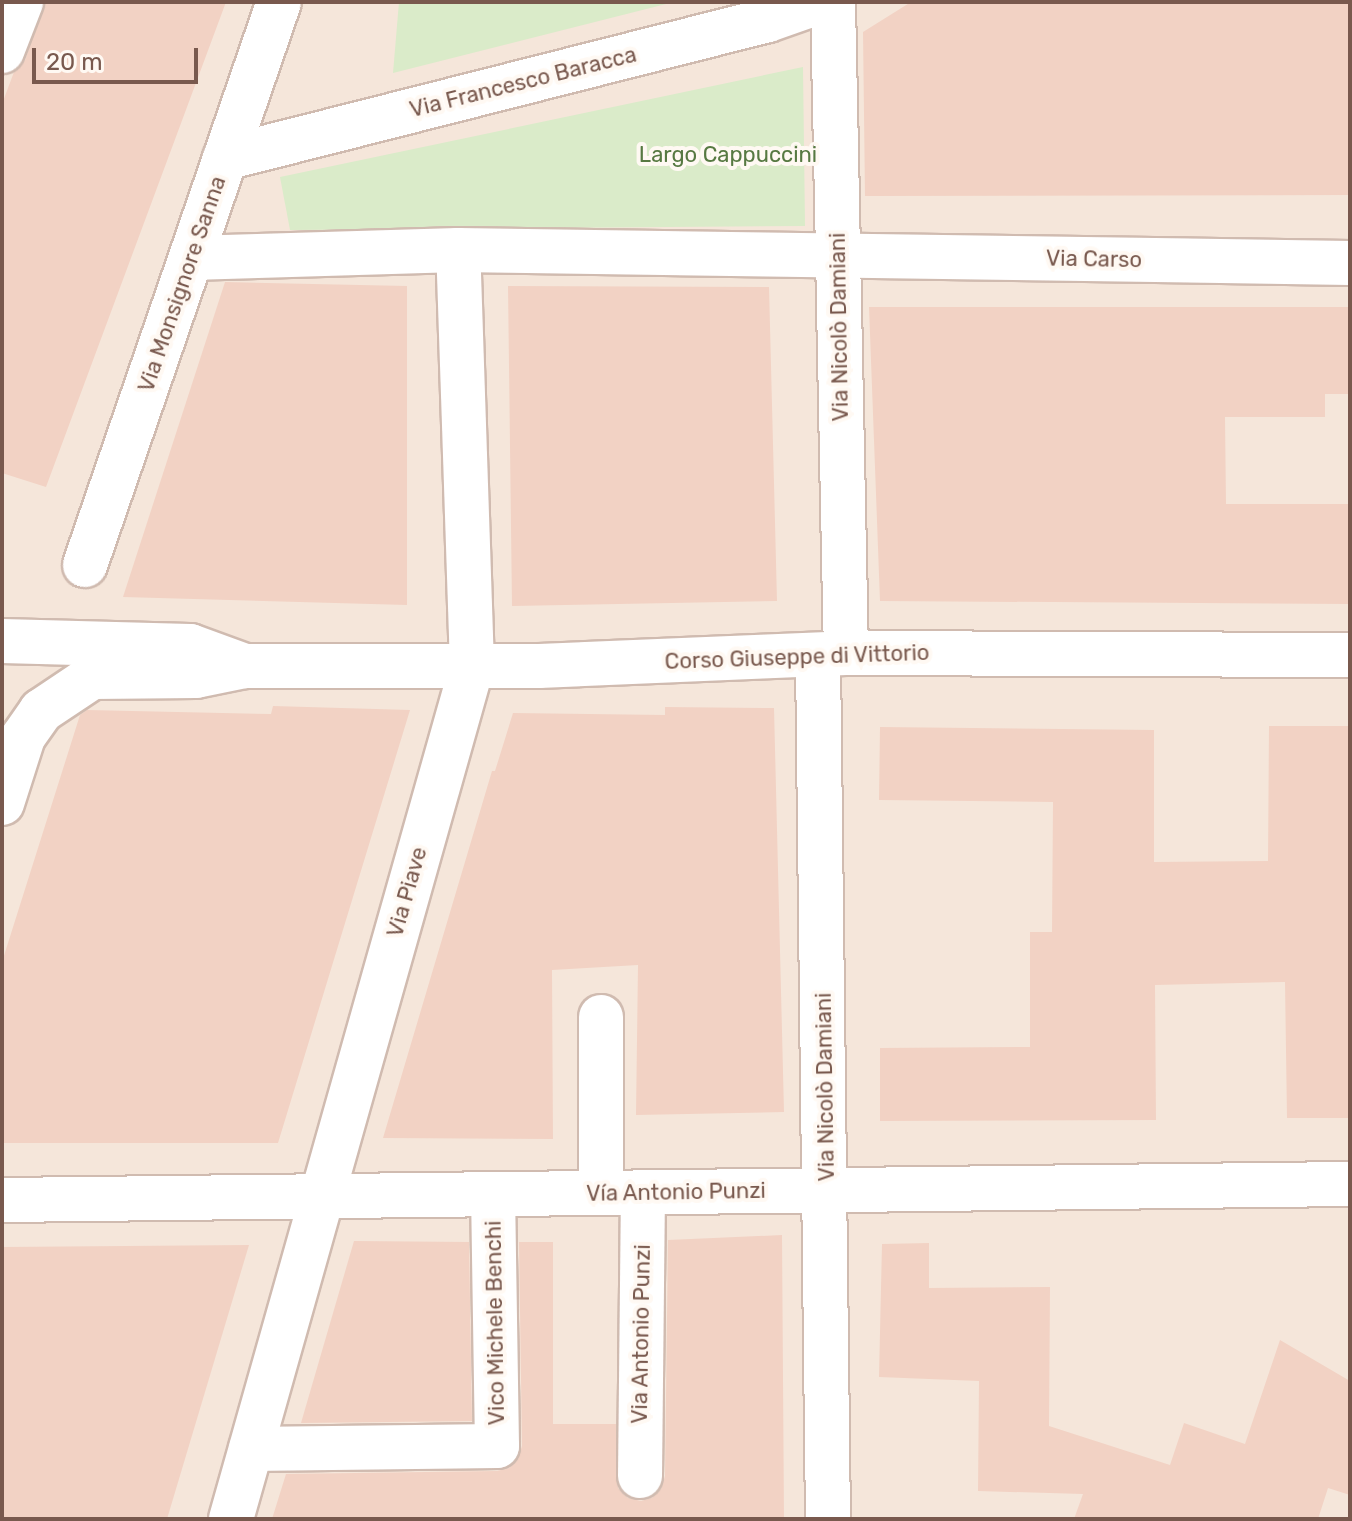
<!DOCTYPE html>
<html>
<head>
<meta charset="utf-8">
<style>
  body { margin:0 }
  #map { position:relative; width:1352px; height:1521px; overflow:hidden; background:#fdf5ec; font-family:Rubik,sans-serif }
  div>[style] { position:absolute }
  .residential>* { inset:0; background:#f5e6da }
  .green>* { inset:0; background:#daebc9 }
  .building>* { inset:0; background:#f2d2c4 }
  .roads { filter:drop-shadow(2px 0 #d0bbb0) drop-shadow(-2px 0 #d0bbb0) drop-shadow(0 2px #d0bbb0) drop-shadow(0 -2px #d0bbb0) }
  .minor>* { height:44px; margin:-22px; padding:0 22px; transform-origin:22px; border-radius:22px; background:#fff }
  .tertiary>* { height:44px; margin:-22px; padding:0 22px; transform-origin:22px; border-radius:22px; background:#fff }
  span { translate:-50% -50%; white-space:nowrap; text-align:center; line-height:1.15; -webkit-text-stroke:8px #fff9f3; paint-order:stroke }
  .street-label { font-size:22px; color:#79594e }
  .park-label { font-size:22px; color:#577942 }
  .frame { position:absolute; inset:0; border:4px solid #79594e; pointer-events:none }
  .scale { position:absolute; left:32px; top:48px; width:166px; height:36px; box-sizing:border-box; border:4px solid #79594e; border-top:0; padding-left:10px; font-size:24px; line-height:28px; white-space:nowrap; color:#79594e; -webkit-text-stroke:6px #fff9f3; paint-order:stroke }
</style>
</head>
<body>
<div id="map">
  <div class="residential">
    <div style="clip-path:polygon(2px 2px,1350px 2px,1350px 1519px,2px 1519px)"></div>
  </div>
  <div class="green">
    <div style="clip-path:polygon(399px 2px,674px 2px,393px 73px)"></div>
    <div style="clip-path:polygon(803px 67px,805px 226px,290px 230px,280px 177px)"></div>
  </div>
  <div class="building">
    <div style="clip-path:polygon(45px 2px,226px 2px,46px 487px,2px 473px,2px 104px,14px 72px,25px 60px)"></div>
    <div style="clip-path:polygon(911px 2px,1350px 2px,1350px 195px,865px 196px,863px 32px)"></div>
    <div style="clip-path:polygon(225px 282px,407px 286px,407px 605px,123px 597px)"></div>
    <div style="clip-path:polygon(508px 286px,769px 287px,777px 601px,512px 606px)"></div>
    <div style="clip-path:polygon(869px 307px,1350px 307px,1350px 394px,1325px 394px,1325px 417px,1225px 417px,1226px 504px,1350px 504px,1350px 604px,880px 601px)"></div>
    <div style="clip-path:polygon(273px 706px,410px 710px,278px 1143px,2px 1143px,2px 962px,80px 715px,87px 710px,271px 714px)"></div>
    <div style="clip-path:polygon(665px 707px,774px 708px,784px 1112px,636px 1115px,638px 965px,552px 970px,553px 1139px,383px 1138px,492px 771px,495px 771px,513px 713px,665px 715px)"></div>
    <div style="clip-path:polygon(1269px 726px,1350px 726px,1350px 1118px,1287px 1118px,1285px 982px,1155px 985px,1156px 1120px,880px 1121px,880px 1048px,1030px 1047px,1030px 932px,1052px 932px,1053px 802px,879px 800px,880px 727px,1154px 730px,1154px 862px,1268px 861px)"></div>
    <div style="clip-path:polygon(782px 1235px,784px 1519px,272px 1519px,286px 1474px,497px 1471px,509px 1468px,518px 1459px,522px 1446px,519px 1242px,553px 1242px,553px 1424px,616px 1424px,618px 1488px,628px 1498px,641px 1501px,652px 1498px,661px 1489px,665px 1476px,668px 1240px)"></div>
    <div style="clip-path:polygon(354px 1241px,469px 1242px,472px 1421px,301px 1423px)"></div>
    <div style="clip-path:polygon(929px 1243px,929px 1288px,1050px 1287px,1049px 1426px,1170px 1465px,1184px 1423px,1245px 1444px,1280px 1340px,1350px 1381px,1350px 1495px,1328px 1488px,1318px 1519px,1074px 1519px,1083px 1494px,978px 1491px,979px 1381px,879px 1377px,882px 1244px)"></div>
    <div style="clip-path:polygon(249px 1245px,167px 1519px,2px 1519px,2px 1247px)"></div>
  </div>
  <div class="roads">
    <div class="minor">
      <div style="left:833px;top:2px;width:651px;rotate:88.86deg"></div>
      <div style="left:2px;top:51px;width:53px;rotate:-68.8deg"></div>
      <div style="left:225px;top:158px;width:560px;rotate:-14.26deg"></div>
      <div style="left:768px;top:20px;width:54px;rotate:-19.4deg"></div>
      <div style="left:191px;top:258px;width:267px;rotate:-1.7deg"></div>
      <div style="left:458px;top:250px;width:892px;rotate:0.83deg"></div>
      <div style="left:85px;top:565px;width:595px;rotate:-70.99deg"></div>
      <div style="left:818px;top:655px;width:864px;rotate:89.34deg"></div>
      <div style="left:2px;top:803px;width:69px;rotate:-72.3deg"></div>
      <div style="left:23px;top:737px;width:32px;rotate:-55deg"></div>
      <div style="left:41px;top:711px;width:61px;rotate:-33.7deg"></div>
      <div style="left:92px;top:677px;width:104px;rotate:-0.6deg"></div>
      <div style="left:196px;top:676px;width:50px;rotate:-11.5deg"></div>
      <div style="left:245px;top:666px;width:294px"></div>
      <div style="left:539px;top:666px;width:307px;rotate:-2.4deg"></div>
      <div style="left:846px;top:653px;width:504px;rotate:0.23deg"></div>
      <div style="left:601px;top:1017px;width:176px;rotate:90deg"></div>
      <div style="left:2px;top:1200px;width:1348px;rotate:-0.68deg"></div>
      <div style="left:251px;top:1449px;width:246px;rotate:-0.7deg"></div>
      <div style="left:497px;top:1446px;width:251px;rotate:-90.9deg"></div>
      <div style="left:640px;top:1476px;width:283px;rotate:-89.4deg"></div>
      <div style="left:231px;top:1519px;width:886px;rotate:-74.22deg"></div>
      <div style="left:472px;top:666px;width:416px;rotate:-91.9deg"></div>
    </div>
    <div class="tertiary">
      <div style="left:2px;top:641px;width:188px;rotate:1.5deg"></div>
      <div style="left:190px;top:646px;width:59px;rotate:20deg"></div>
    </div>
  </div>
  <div class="street-label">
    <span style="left:523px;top:82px;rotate:-14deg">Via Francesco Baracca</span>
    <span style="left:1094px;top:259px;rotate:1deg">Via Carso</span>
    <span style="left:182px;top:284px;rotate:-71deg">Via Monsignore Sanna</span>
    <span style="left:839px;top:327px;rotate:-91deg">Via Nicolò Damiani</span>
    <span style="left:797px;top:657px;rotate:-2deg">Corso Giuseppe di Vittorio</span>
    <span style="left:407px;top:892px;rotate:-74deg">Via Piave</span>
    <span style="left:825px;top:1087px;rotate:-91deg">Via Nicolò Damiani</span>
    <span style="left:676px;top:1192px;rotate:-1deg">Vía Antonio Punzi</span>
    <span style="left:495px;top:1323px;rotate:-91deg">Vico Michele Benchi</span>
    <span style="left:641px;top:1334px;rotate:-89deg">Via Antonio Punzi</span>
  </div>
  <div class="park-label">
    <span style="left:728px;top:155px">Largo Cappuccini</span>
  </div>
  <div class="frame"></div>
  <div class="scale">20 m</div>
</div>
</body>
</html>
